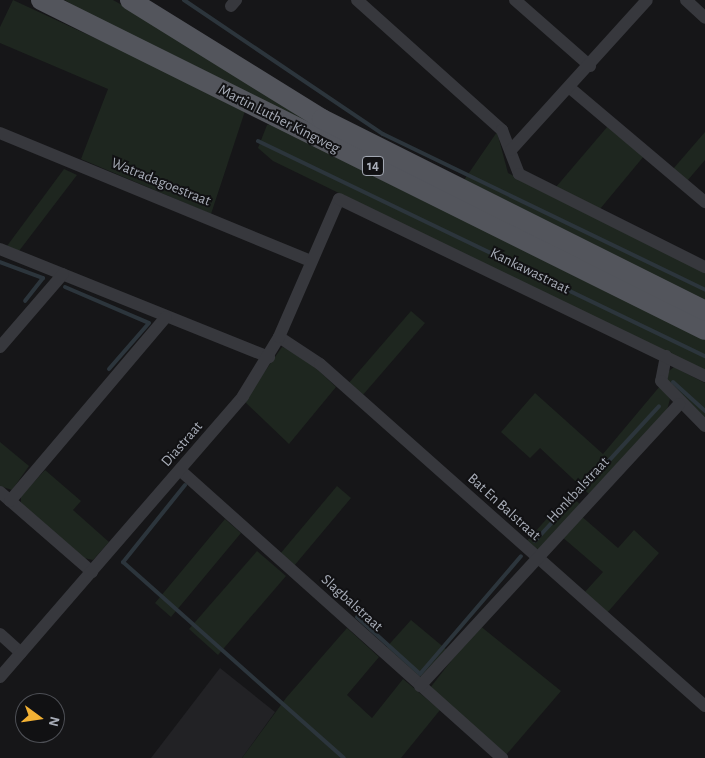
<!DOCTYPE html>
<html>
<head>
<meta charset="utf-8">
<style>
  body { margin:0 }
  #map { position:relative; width:705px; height:758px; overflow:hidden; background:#161618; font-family:"Alegreya Sans",sans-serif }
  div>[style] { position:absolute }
  .built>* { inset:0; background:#222225 }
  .green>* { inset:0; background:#1e261f }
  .stream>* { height:4px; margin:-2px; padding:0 2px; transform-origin:2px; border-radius:2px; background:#2c353c }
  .street>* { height:12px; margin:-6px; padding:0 6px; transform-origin:6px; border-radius:6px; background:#37383d }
  .primary>* { height:20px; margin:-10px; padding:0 10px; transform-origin:10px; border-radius:10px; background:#53555c }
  span { translate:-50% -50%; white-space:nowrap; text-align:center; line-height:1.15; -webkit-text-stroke:4px #111113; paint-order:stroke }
  .shield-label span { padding:1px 4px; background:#111113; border:1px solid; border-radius:4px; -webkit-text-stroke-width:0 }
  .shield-label { font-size:14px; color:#a8adb8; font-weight:700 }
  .street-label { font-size:15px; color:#a8adb8 }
  .north { position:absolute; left:15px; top:693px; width:50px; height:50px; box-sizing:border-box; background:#111113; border:1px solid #4d4f55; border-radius:50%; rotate:104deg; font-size:14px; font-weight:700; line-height:20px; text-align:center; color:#a8adb8 }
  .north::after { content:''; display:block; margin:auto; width:18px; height:22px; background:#f2b134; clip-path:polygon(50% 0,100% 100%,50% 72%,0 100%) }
</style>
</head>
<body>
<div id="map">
  <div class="built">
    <div style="clip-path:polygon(220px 668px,275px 712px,242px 758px,151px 758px)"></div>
  </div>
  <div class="green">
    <div style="clip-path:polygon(13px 0,246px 108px,211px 214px,81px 159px,108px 89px,0 43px,0 27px)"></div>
    <div style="clip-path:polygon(65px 0,113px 0,463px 196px,102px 24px)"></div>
    <div style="clip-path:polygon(273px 124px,705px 339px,705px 371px,273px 161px,258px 148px,267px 125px)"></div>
    <div style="clip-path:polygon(608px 126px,644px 156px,600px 209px,556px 187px)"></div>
    <div style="clip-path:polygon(497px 132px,508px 173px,705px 272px,705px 304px,462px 183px)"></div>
    <div style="clip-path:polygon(705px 132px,705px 160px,687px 181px,673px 169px)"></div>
    <div style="clip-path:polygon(64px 169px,77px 175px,19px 251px,7px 246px)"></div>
    <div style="clip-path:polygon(411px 311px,425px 323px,362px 396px,348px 384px)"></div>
    <div style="clip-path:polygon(282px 347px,300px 353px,336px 387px,289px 444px,244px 401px)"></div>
    <div style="clip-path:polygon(674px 367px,705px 383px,705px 420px,672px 390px,665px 374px)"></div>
    <div style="clip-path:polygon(660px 386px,670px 399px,667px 410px,589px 494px,540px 448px,530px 458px,501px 432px,535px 393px,603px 454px)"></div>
    <div style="clip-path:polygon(0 442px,29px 466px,12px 490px,0 486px)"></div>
    <div style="clip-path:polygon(45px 470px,81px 501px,73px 510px,109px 542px,93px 560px,84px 558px,21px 504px,21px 496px)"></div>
    <div style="clip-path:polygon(337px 486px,351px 498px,294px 566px,280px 554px)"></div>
    <div style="clip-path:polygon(569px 494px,581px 505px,539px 550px,525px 543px)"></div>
    <div style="clip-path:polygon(580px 515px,618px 548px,634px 530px,659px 553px,607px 613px,584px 593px,603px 572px,561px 536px)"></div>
    <div style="clip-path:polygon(225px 519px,241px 533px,171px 617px,155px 603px)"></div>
    <div style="clip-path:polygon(257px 551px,286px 576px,218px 655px,189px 629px)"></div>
    <div style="clip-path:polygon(411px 620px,447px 650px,420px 678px,385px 649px)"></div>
    <div style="clip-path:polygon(479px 625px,561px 691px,506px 755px,430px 688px)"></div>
    <div style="clip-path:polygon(347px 628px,379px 657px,347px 695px,372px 718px,403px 679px,440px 710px,401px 758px,242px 758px,286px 698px)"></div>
  </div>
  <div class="stream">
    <div style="left:184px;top:0;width:240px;rotate:34deg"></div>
    <div style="left:383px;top:134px;width:358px;rotate:25.8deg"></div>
    <div style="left:258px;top:141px;width:496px;rotate:25.7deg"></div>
    <div style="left:0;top:262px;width:46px;rotate:20.4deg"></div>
    <div style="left:43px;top:278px;width:29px;rotate:128deg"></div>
    <div style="left:65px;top:287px;width:91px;rotate:23.2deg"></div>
    <div style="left:149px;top:323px;width:61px;rotate:131deg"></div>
    <div style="left:673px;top:382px;width:43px;rotate:42.2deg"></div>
    <div style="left:185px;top:485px;width:99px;rotate:128.8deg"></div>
    <div style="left:123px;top:562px;width:295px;rotate:41.6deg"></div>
    <div style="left:535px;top:541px;width:183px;rotate:-47.4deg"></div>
    <div style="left:357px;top:617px;width:85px;rotate:42.1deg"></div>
    <div style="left:420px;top:674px;width:155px;rotate:-49.4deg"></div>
  </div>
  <div class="street">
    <div style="left:357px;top:0;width:195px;rotate:41.9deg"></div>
    <div style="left:502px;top:130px;width:47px;rotate:68.9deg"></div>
    <div style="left:519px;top:174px;width:208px;rotate:26.6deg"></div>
    <div style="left:515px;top:0;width:100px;rotate:41.3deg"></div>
    <div style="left:686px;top:0;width:26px;rotate:43deg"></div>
    <div style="left:231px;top:6px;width:8px;rotate:-50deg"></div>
    <div style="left:570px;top:88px;width:177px;rotate:40.2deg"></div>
    <div style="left:0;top:133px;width:335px;rotate:22.4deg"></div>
    <div style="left:511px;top:150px;width:202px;rotate:-47.8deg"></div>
    <div style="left:0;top:249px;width:290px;rotate:21.9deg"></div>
    <div style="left:279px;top:337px;width:49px;rotate:33.4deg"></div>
    <div style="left:320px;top:364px;width:515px;rotate:41.62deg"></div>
    <div style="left:0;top:347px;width:96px;rotate:-49.2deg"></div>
    <div style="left:666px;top:356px;width:25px;rotate:101deg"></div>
    <div style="left:661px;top:381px;width:63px;rotate:45.6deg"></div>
    <div style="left:181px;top:471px;width:431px;rotate:41.8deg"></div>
    <div style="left:0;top:492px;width:122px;rotate:41deg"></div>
    <div style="left:10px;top:501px;width:241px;rotate:-49.7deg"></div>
    <div style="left:0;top:634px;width:28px;rotate:42deg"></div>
    <div style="left:0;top:677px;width:371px;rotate:-49.1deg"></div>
    <div style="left:243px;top:396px;width:69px;rotate:-58.6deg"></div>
    <div style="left:279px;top:337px;width:150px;rotate:-66.5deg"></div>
    <div style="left:339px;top:199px;width:407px;rotate:25.8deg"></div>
    <div style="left:420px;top:686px;width:383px;rotate:-47.4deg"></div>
  </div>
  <div class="primary">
    <div style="left:41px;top:0;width:741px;rotate:26.43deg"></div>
    <div style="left:130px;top:0;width:226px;rotate:31.8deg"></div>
    <div style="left:322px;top:119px;width:428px;rotate:26.6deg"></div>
  </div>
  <div class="shield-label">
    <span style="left:373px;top:166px">14</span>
  </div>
  <div class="street-label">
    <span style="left:279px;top:119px;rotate:27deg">Martin Luther Kingweg</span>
    <span style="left:161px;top:182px;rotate:22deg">Watradagoestraat</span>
    <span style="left:530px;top:271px;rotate:26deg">Kankawastraat</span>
    <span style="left:182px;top:444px;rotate:-49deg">Diastraat</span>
    <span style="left:578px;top:490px;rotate:-47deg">Honkbalstraat</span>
    <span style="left:504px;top:507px;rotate:42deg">Bat En Balstraat</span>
    <span style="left:352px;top:603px;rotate:42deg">Slagbalstraat</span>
  </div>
  <div class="north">N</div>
</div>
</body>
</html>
